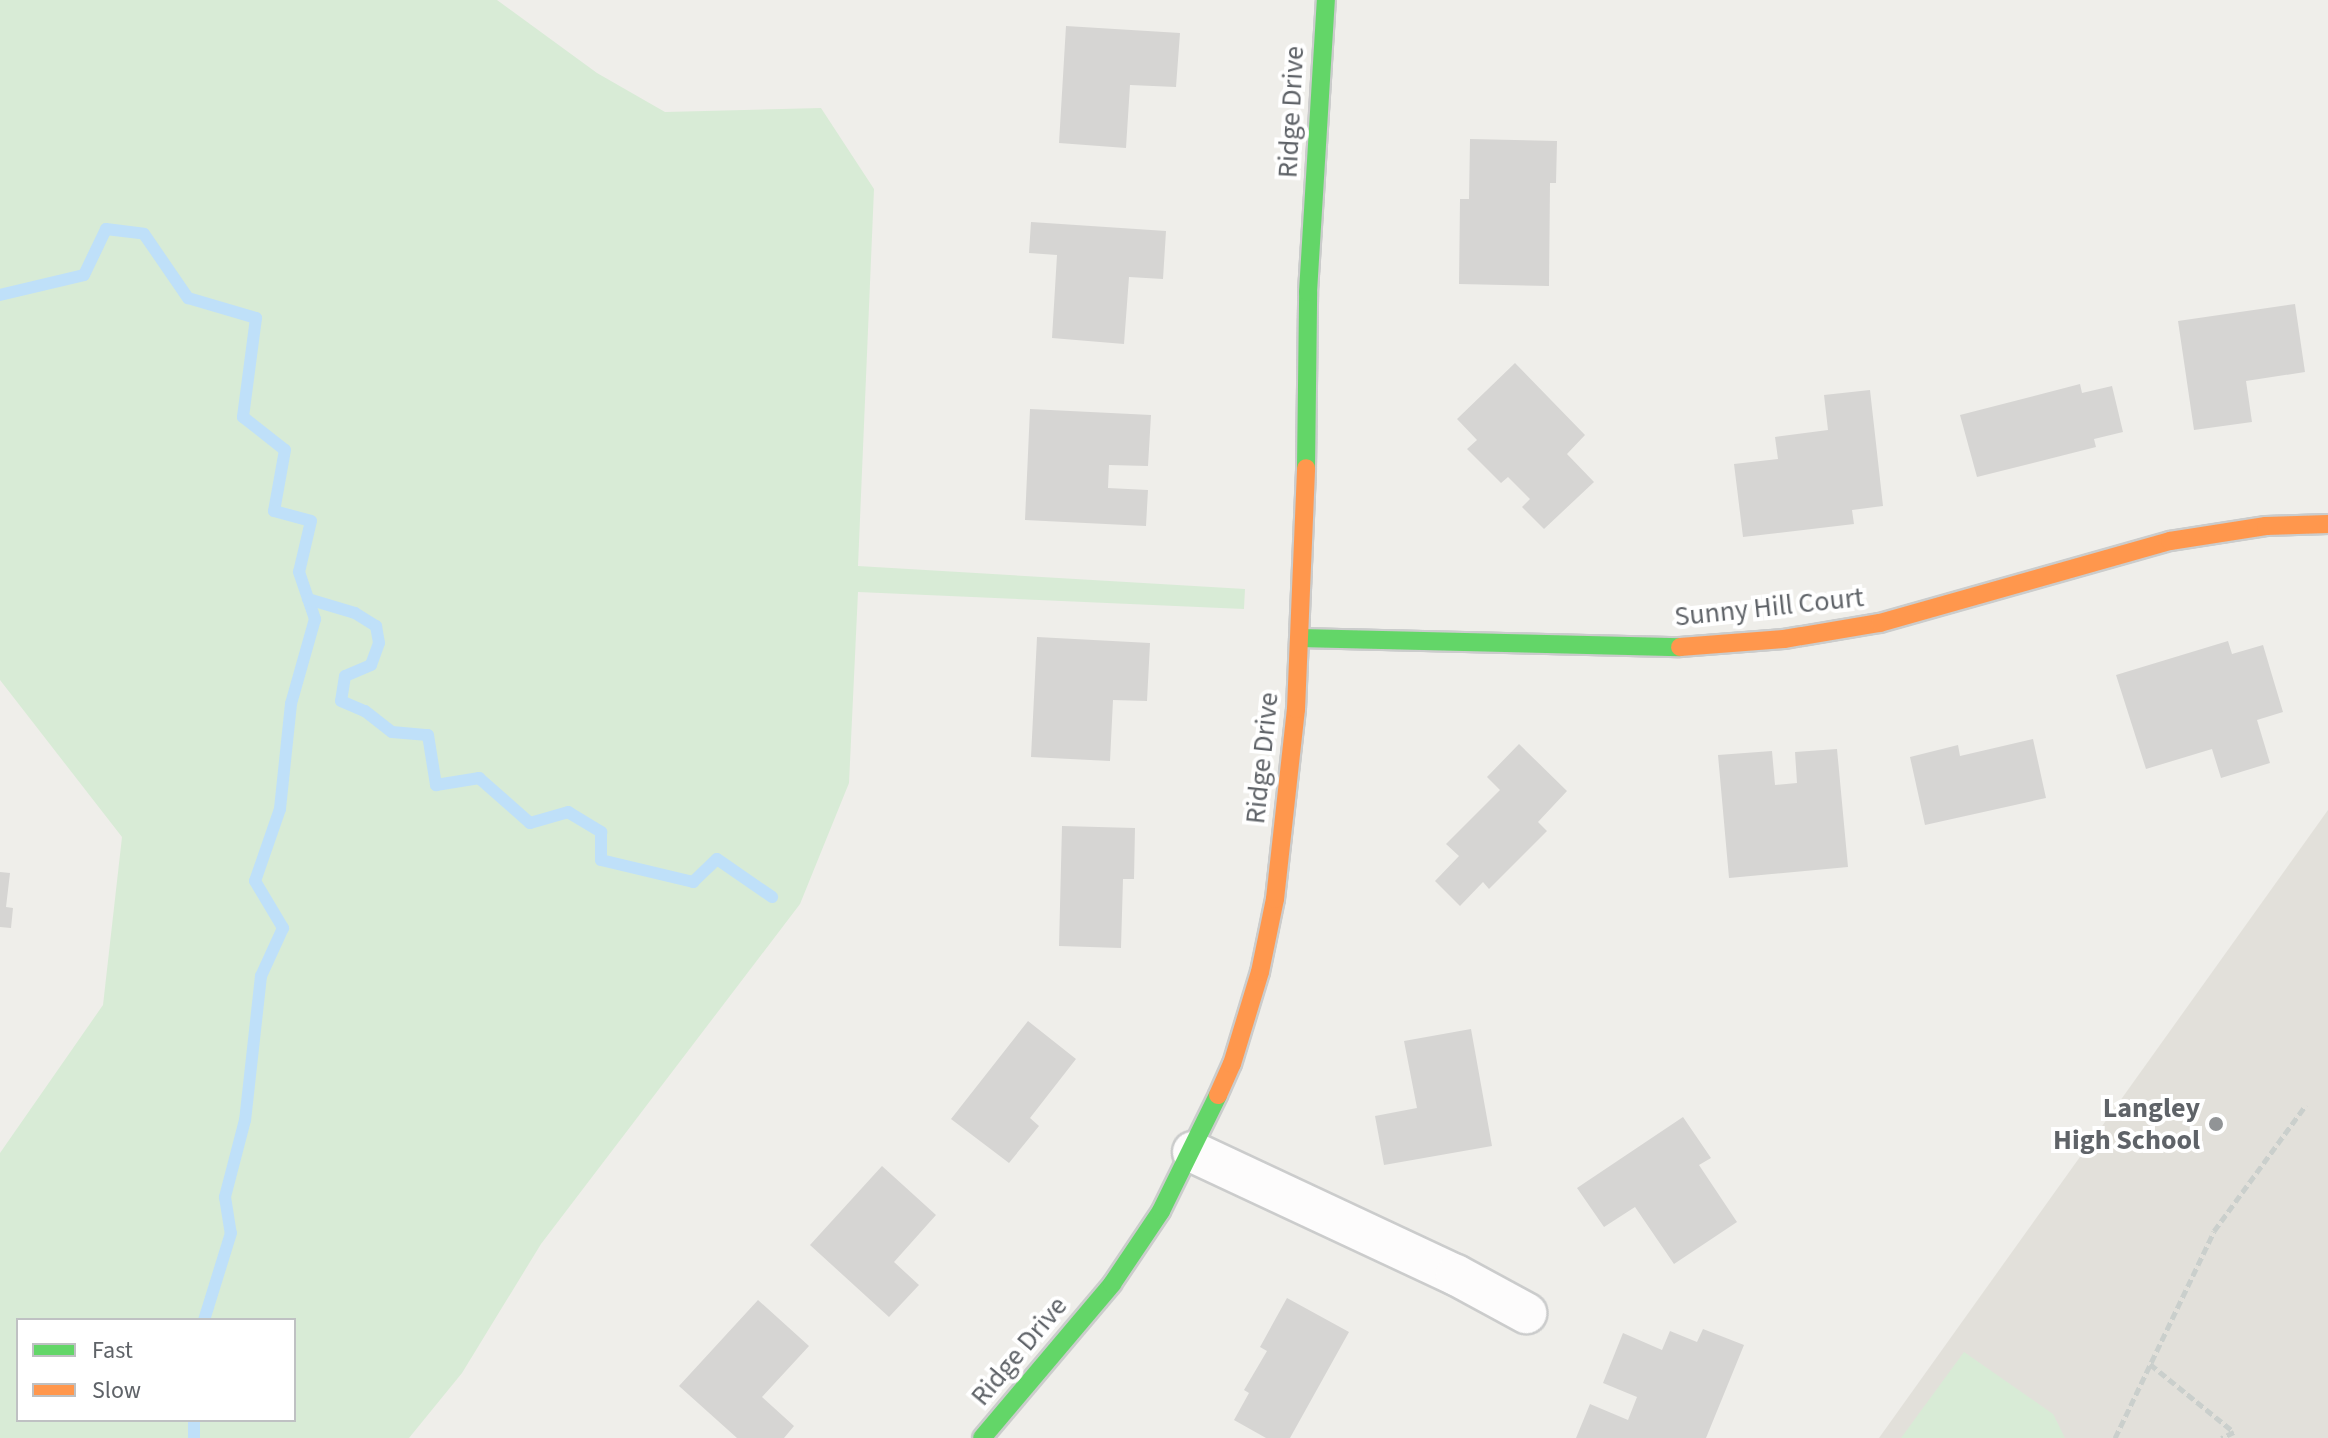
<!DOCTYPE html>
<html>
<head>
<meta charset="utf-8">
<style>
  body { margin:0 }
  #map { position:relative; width:2328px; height:1438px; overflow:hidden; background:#efeeea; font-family:"Source Sans 3",sans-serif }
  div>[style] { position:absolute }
  .education>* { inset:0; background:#e2e0da }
  .green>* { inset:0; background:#d8ebd6 }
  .stream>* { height:12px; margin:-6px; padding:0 6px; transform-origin:6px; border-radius:6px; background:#bfe0f9 }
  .building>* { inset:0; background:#d6d5d3 }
  .path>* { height:5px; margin-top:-2.5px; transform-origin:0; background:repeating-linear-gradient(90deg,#cacfcc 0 8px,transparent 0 12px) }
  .roads { filter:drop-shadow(2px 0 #cbcccc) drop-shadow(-2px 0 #cbcccc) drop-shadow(0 2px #cbcccc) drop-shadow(0 -2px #cbcccc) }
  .street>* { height:40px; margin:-20px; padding:0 20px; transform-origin:20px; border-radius:20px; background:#fdfcfc }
  .fast>* { height:18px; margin:-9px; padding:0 9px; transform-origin:9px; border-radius:9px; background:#63d668 }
  .slow>* { height:18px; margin:-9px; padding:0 9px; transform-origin:9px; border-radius:9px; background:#ff974d }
  .dots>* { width:22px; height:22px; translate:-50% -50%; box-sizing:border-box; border:4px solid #fff; border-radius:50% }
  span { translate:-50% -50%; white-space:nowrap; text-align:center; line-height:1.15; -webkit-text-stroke:8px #fff; paint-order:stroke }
  .street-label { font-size:28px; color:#5f6368 }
  .poi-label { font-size:28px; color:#5f6368; font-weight:700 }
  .right { translate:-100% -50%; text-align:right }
  .legend { position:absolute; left:16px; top:1318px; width:280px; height:104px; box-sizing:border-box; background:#fff; border:2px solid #bfc1c3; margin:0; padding:10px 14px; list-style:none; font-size:24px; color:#5f6368 }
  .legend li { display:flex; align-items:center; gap:16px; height:40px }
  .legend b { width:40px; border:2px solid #bfc1c3 }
</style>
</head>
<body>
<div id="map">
  <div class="education">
    <div style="clip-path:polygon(2328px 810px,2328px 1438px,1879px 1438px)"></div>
  </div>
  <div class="green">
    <div style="clip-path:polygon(evenodd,0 0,497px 0,597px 73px,665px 112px,821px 108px,874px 189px,858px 566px,1245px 589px,1244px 609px,858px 592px,849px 783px,800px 904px,541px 1244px,462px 1373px,409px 1438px,0 1438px,0 1153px,103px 1005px,122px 837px,0 680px,0 0,294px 1320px,294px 1420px,18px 1420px,18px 1320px,294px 1320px)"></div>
    <div style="clip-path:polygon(1964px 1352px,2053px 1414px,2065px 1438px,1901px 1438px)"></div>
  </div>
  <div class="stream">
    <div style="left:0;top:295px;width:86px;rotate:-13.4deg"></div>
    <div style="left:84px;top:275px;width:51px;rotate:-64.4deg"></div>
    <div style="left:106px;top:229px;width:38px;rotate:7deg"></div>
    <div style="left:144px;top:234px;width:78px;rotate:55.5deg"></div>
    <div style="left:188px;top:298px;width:71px;rotate:16.4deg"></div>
    <div style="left:256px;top:318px;width:100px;rotate:97.5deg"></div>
    <div style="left:243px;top:417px;width:53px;rotate:38.2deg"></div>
    <div style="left:285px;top:450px;width:62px;rotate:100.2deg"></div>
    <div style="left:274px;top:511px;width:38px;rotate:15deg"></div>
    <div style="left:311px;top:521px;width:52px;rotate:103.2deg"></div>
    <div style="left:299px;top:572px;width:50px;rotate:71.2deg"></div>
    <div style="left:315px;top:619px;width:88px;rotate:105.8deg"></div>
    <div style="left:291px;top:704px;width:106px;rotate:96deg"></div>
    <div style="left:280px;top:809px;width:76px;rotate:109.1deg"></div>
    <div style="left:255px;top:881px;width:55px;rotate:59.2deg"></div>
    <div style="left:283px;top:928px;width:53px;rotate:114.6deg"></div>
    <div style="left:261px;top:976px;width:145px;rotate:96.3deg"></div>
    <div style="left:245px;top:1120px;width:80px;rotate:104.6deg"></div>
    <div style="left:225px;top:1197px;width:36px;rotate:81deg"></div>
    <div style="left:231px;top:1233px;width:91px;rotate:107.2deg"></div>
    <div style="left:308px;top:599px;width:49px;rotate:16.6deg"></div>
    <div style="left:355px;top:613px;width:25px;rotate:32deg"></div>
    <div style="left:376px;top:626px;width:17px;rotate:80deg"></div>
    <div style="left:379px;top:643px;width:23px;rotate:110deg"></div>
    <div style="left:371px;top:665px;width:28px;rotate:157deg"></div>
    <div style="left:345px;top:676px;width:25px;rotate:99deg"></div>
    <div style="left:341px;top:701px;width:26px;rotate:23deg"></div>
    <div style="left:365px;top:711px;width:34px;rotate:38deg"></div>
    <div style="left:392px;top:732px;width:36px;rotate:5deg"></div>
    <div style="left:428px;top:735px;width:51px;rotate:80.9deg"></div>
    <div style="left:436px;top:785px;width:44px;rotate:-9.2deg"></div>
    <div style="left:479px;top:778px;width:68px;rotate:41.4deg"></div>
    <div style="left:530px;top:823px;width:40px;rotate:-16deg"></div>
    <div style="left:568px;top:812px;width:39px;rotate:31deg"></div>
    <div style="left:601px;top:832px;width:28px;rotate:90deg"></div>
    <div style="left:601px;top:860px;width:95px;rotate:13.4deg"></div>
    <div style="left:693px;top:882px;width:33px;rotate:-44deg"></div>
    <div style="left:717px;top:859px;width:67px;rotate:34.6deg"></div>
    <div style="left:194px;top:1438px;width:18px;rotate:-90deg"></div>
  </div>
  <div class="building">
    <div style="clip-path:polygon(1066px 26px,1180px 33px,1176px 87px,1130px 85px,1126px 148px,1059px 143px)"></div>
    <div style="clip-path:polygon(1470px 139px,1557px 141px,1556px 183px,1550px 183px,1549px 286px,1459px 284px,1460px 199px,1469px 199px)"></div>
    <div style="clip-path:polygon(1031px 222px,1166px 231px,1163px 279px,1129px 277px,1124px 344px,1052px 338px,1057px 255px,1029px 253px)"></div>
    <div style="clip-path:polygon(2295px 304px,2305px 372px,2246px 381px,2252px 422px,2194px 430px,2178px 321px)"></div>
    <div style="clip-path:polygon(1515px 363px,1585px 435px,1567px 454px,1594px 482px,1544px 529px,1522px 507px,1530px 499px,1508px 477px,1501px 483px,1467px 449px,1477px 440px,1457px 419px)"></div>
    <div style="clip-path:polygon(2080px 384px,2082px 393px,2112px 386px,2123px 432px,2094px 439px,2096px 447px,1977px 477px,1960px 415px)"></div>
    <div style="clip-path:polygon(1870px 390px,1883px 506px,1852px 510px,1854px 524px,1743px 537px,1734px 464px,1778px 459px,1775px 437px,1828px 430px,1824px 395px)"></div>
    <div style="clip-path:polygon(1030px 409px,1151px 415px,1148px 466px,1109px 465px,1108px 488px,1148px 490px,1146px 526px,1025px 520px)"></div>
    <div style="clip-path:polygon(1037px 637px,1150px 643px,1147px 701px,1113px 700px,1110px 761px,1031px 757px)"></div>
    <div style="clip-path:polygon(2228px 641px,2232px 654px,2263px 645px,2283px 712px,2257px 720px,2270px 763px,2221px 778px,2212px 749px,2146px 769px,2116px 675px)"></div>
    <div style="clip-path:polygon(2033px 739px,2046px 798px,1925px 825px,1910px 757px,1958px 745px,1960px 756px)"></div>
    <div style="clip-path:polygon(1519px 744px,1567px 791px,1538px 822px,1547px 831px,1489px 889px,1483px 882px,1460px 906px,1435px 881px,1459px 856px,1446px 844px,1500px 790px,1487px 777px)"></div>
    <div style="clip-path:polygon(1837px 749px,1848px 867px,1729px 878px,1718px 755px,1772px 751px,1775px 785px,1797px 783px,1795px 752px)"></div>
    <div style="clip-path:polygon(1062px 826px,1135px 828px,1134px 879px,1123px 879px,1121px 948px,1059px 946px)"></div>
    <div style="clip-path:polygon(0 872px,10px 873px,6px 907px,13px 908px,11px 928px,0 927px)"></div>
    <div style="clip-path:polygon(1028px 1021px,1076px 1059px,1030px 1118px,1039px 1126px,1009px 1163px,951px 1119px)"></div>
    <div style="clip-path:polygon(1471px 1029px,1492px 1146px,1384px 1165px,1375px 1116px,1417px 1108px,1404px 1041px)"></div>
    <div style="clip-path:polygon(1683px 1117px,1711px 1158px,1699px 1165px,1737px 1222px,1674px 1264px,1635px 1207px,1604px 1227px,1577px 1188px)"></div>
    <div style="clip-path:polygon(882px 1166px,936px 1215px,894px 1262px,919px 1285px,889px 1317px,810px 1245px)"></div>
    <div style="clip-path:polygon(1287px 1298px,1349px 1332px,1290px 1438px,1266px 1438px,1234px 1420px,1249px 1393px,1244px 1390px,1267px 1351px,1260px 1347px)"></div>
    <div style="clip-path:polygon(758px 1300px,809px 1346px,762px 1397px,794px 1426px,784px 1438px,737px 1438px,679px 1386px)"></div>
    <div style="clip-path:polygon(1703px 1329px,1744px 1345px,1706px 1438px,1576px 1438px,1590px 1404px,1628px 1420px,1637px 1397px,1603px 1383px,1623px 1333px,1662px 1350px,1670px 1331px,1697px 1342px)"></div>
  </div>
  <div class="path">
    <div style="left:2150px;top:1364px;width:108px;rotate:39deg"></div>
    <div style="left:2234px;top:1432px;width:14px;rotate:155deg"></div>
    <div style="left:2115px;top:1438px;width:229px;rotate:-64.4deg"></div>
    <div style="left:2214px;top:1231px;width:156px;rotate:-53.9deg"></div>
  </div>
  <div class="roads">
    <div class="street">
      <div style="left:1193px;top:1152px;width:290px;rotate:25.1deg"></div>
      <div style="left:1456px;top:1275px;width:80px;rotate:28.5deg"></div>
    </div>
    <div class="fast">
      <div style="left:1306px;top:468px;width:176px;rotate:-89.3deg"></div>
      <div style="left:1308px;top:292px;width:293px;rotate:-86.5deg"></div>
      <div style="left:1300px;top:638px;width:380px;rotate:1.4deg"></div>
      <div style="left:982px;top:1438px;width:202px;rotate:-49.8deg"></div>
      <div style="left:1112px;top:1284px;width:88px;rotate:-56.1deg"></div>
      <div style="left:1161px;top:1211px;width:129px;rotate:-63.8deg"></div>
    </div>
    <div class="slow">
      <div style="left:1680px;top:647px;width:104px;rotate:-4.4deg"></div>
      <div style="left:1784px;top:639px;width:97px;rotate:-9.5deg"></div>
      <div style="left:1880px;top:623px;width:301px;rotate:-15.8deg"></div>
      <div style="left:2170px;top:541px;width:97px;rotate:-8.9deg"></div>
      <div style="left:2266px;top:526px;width:62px;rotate:-1.8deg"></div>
      <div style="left:1218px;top:1095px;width:34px;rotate:-66deg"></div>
      <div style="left:1232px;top:1064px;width:96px;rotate:-73.1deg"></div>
      <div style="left:1260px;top:972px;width:75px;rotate:-78.4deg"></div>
      <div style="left:1275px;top:899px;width:191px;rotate:-83.7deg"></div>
      <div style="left:1296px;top:709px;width:241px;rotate:-87.6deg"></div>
    </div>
  </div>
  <div class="dots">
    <div style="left:2216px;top:1124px;background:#919496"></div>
  </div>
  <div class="street-label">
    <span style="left:1291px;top:112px;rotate:-87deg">Ridge Drive</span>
    <span style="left:1769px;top:607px;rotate:-6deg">Sunny Hill Court</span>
    <span style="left:1262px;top:758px;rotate:-84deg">Ridge Drive</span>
    <span style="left:1019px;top:1351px;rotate:-50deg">Ridge Drive</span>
  </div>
  <div class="poi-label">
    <span class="right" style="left:2200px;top:1124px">Langley<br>High School</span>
  </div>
  <ul class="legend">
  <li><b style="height:10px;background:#63d668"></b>Fast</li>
  <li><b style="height:10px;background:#ff974d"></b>Slow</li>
  </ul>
</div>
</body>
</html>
